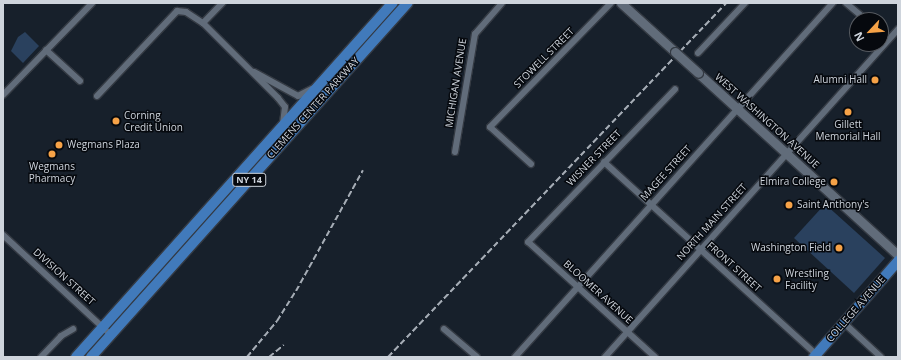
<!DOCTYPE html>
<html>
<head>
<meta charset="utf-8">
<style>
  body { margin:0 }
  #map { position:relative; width:901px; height:360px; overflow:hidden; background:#17202b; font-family:"Open Sans",sans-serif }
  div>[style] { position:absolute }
  .green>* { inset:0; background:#2a415e }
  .roads { filter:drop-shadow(1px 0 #343a43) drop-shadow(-1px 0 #343a43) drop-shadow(0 1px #343a43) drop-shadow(0 -1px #343a43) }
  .street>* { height:6px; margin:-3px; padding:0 3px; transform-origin:3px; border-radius:3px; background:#616c7a }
  .secondary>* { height:9px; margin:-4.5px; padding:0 4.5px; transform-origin:4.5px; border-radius:4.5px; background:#616c7a }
  .primary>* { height:10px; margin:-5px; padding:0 5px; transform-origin:5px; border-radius:5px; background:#417abb }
  .rail>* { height:2px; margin-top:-1px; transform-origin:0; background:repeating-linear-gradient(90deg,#a6adb6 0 6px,transparent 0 9px) }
  .bridges { filter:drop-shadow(1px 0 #343a43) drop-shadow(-1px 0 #343a43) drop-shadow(0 1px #343a43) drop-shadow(0 -1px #343a43) }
  .secondary-bridge>* { height:9px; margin:-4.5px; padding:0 4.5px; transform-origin:4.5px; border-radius:4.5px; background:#616c7a }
  .dots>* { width:11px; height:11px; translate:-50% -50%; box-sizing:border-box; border:2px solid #06090e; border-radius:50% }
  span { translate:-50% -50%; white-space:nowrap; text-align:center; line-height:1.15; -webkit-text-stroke:3px #06090e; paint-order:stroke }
  .shield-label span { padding:1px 3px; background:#06090e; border:1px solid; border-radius:3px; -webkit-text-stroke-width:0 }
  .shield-label { font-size:9px; color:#ced4dc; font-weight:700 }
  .street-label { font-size:10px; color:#ced4dc }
  .poi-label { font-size:10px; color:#ced4dc }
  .right { translate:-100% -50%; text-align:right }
  .left { translate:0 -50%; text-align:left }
  .frame { position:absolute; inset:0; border:4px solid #ced4dc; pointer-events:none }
  .north { position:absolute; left:849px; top:12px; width:40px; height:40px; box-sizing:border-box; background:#06090e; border:1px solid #565a60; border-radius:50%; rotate:244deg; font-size:11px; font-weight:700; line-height:16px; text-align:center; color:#ced4dc }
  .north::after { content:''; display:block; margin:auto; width:14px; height:18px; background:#f6a247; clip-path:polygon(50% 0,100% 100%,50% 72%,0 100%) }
</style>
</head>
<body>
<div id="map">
  <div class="green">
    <div style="clip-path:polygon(25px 32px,39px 46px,23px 63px,11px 51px,18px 37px)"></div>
    <div style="clip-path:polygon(825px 204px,885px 258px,854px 293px,794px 238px)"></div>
  </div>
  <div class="roads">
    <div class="street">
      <div style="left:846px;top:3px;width:26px;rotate:40deg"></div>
      <div style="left:203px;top:23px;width:106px;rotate:45deg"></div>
      <div style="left:278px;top:98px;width:11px;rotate:52deg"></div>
      <div style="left:285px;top:107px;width:16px;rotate:97deg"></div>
      <div style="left:881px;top:34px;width:9px;rotate:41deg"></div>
      <div style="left:46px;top:50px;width:46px;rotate:42.4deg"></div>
      <div style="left:698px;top:53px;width:69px;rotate:-46.8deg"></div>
      <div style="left:254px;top:72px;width:50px;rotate:28.6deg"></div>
      <div style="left:298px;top:96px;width:16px;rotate:-27deg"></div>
      <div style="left:3px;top:95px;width:128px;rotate:-45.9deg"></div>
      <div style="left:97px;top:96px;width:117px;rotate:-46.7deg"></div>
      <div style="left:177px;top:11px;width:9px;rotate:6deg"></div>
      <div style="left:186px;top:12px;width:20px;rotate:33deg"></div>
      <div style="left:203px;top:23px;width:28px;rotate:-46deg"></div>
      <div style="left:455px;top:152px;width:120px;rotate:-80.4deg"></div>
      <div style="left:475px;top:34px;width:41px;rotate:-48.9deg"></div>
      <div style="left:604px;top:162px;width:286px;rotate:42.2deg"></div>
      <div style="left:531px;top:164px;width:55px;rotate:-137.9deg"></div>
      <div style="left:490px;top:127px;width:173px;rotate:-45.7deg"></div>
      <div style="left:3px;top:235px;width:147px;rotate:42.8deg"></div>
      <div style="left:844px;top:323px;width:50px;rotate:42.6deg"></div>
      <div style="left:444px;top:329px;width:43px;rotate:40.3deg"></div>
      <div style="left:41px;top:357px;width:29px;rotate:-46deg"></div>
      <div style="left:61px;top:336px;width:14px;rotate:-30deg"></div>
      <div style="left:515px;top:357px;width:476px;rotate:-48.1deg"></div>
      <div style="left:605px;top:357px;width:440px;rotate:-48.2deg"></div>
      <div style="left:655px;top:357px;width:171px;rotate:-137.8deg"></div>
      <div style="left:528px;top:242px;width:212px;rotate:-46.1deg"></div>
    </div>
    <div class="secondary">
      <div style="left:621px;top:3px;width:73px;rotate:42.2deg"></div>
      <div style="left:698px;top:73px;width:270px;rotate:42.3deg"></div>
    </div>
    <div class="primary">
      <div style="left:76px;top:357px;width:475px;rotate:-48.2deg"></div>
      <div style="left:91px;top:357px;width:475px;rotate:-48.2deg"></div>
      <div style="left:814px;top:357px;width:128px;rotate:-48.8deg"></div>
    </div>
  </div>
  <div class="rail">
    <div style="left:247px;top:357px;width:47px;rotate:-50.2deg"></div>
    <div style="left:277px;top:321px;width:36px;rotate:-58deg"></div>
    <div style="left:296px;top:291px;width:138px;rotate:-61deg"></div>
    <div style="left:269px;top:357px;width:19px;rotate:-39deg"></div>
    <div style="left:388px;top:357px;width:489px;rotate:-46.3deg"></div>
  </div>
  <div class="bridges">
    <div class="secondary-bridge">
      <div style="left:675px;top:52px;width:31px;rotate:42deg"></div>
    </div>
  </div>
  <div class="dots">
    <div style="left:875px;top:80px;background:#f6a247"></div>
    <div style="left:848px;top:112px;background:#f6a247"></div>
    <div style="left:116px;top:121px;background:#f6a247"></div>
    <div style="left:59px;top:145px;background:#f6a247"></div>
    <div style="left:52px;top:154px;background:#f6a247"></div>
    <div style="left:834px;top:182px;background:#f6a247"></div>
    <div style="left:789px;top:205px;background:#f6a247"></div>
    <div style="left:839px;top:248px;background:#f6a247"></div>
    <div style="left:777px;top:279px;background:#f6a247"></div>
  </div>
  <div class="shield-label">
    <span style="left:249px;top:180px">NY 14</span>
  </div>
  <div class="street-label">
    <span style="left:544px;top:58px;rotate:-45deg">STOWELL STREET</span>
    <span style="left:456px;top:83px;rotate:-81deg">MICHIGAN AVENUE</span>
    <span style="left:313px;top:108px;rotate:-48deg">CLEMENS CENTER PARKWAY</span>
    <span style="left:767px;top:121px;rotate:42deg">WEST WASHINGTON AVENUE</span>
    <span style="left:594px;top:158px;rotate:-46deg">WISNER STREET</span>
    <span style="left:666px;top:173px;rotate:-48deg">MAGEE STREET</span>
    <span style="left:712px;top:222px;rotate:-48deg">NORTH MAIN STREET</span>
    <span style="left:734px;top:267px;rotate:42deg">FRONT STREET</span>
    <span style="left:64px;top:277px;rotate:42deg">DIVISION STREET</span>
    <span style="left:598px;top:292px;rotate:42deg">BLOOMER AVENUE</span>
    <span style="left:856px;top:309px;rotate:-49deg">COLLEGE AVENUE</span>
  </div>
  <div class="poi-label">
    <span class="right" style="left:867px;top:80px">Alumni Hall</span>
    <span class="left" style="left:124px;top:121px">Corning<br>Credit Union</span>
    <span style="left:848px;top:130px">Gillett<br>Memorial Hall</span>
    <span class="left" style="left:67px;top:145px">Wegmans Plaza</span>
    <span style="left:52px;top:172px">Wegmans<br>Pharmacy</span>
    <span class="right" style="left:826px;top:182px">Elmira College</span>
    <span class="left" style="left:797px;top:205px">Saint Anthony's</span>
    <span class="right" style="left:831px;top:248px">Washington Field</span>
    <span class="left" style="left:785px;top:279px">Wrestling<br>Facility</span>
  </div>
  <div class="frame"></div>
  <div class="north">N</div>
</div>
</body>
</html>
